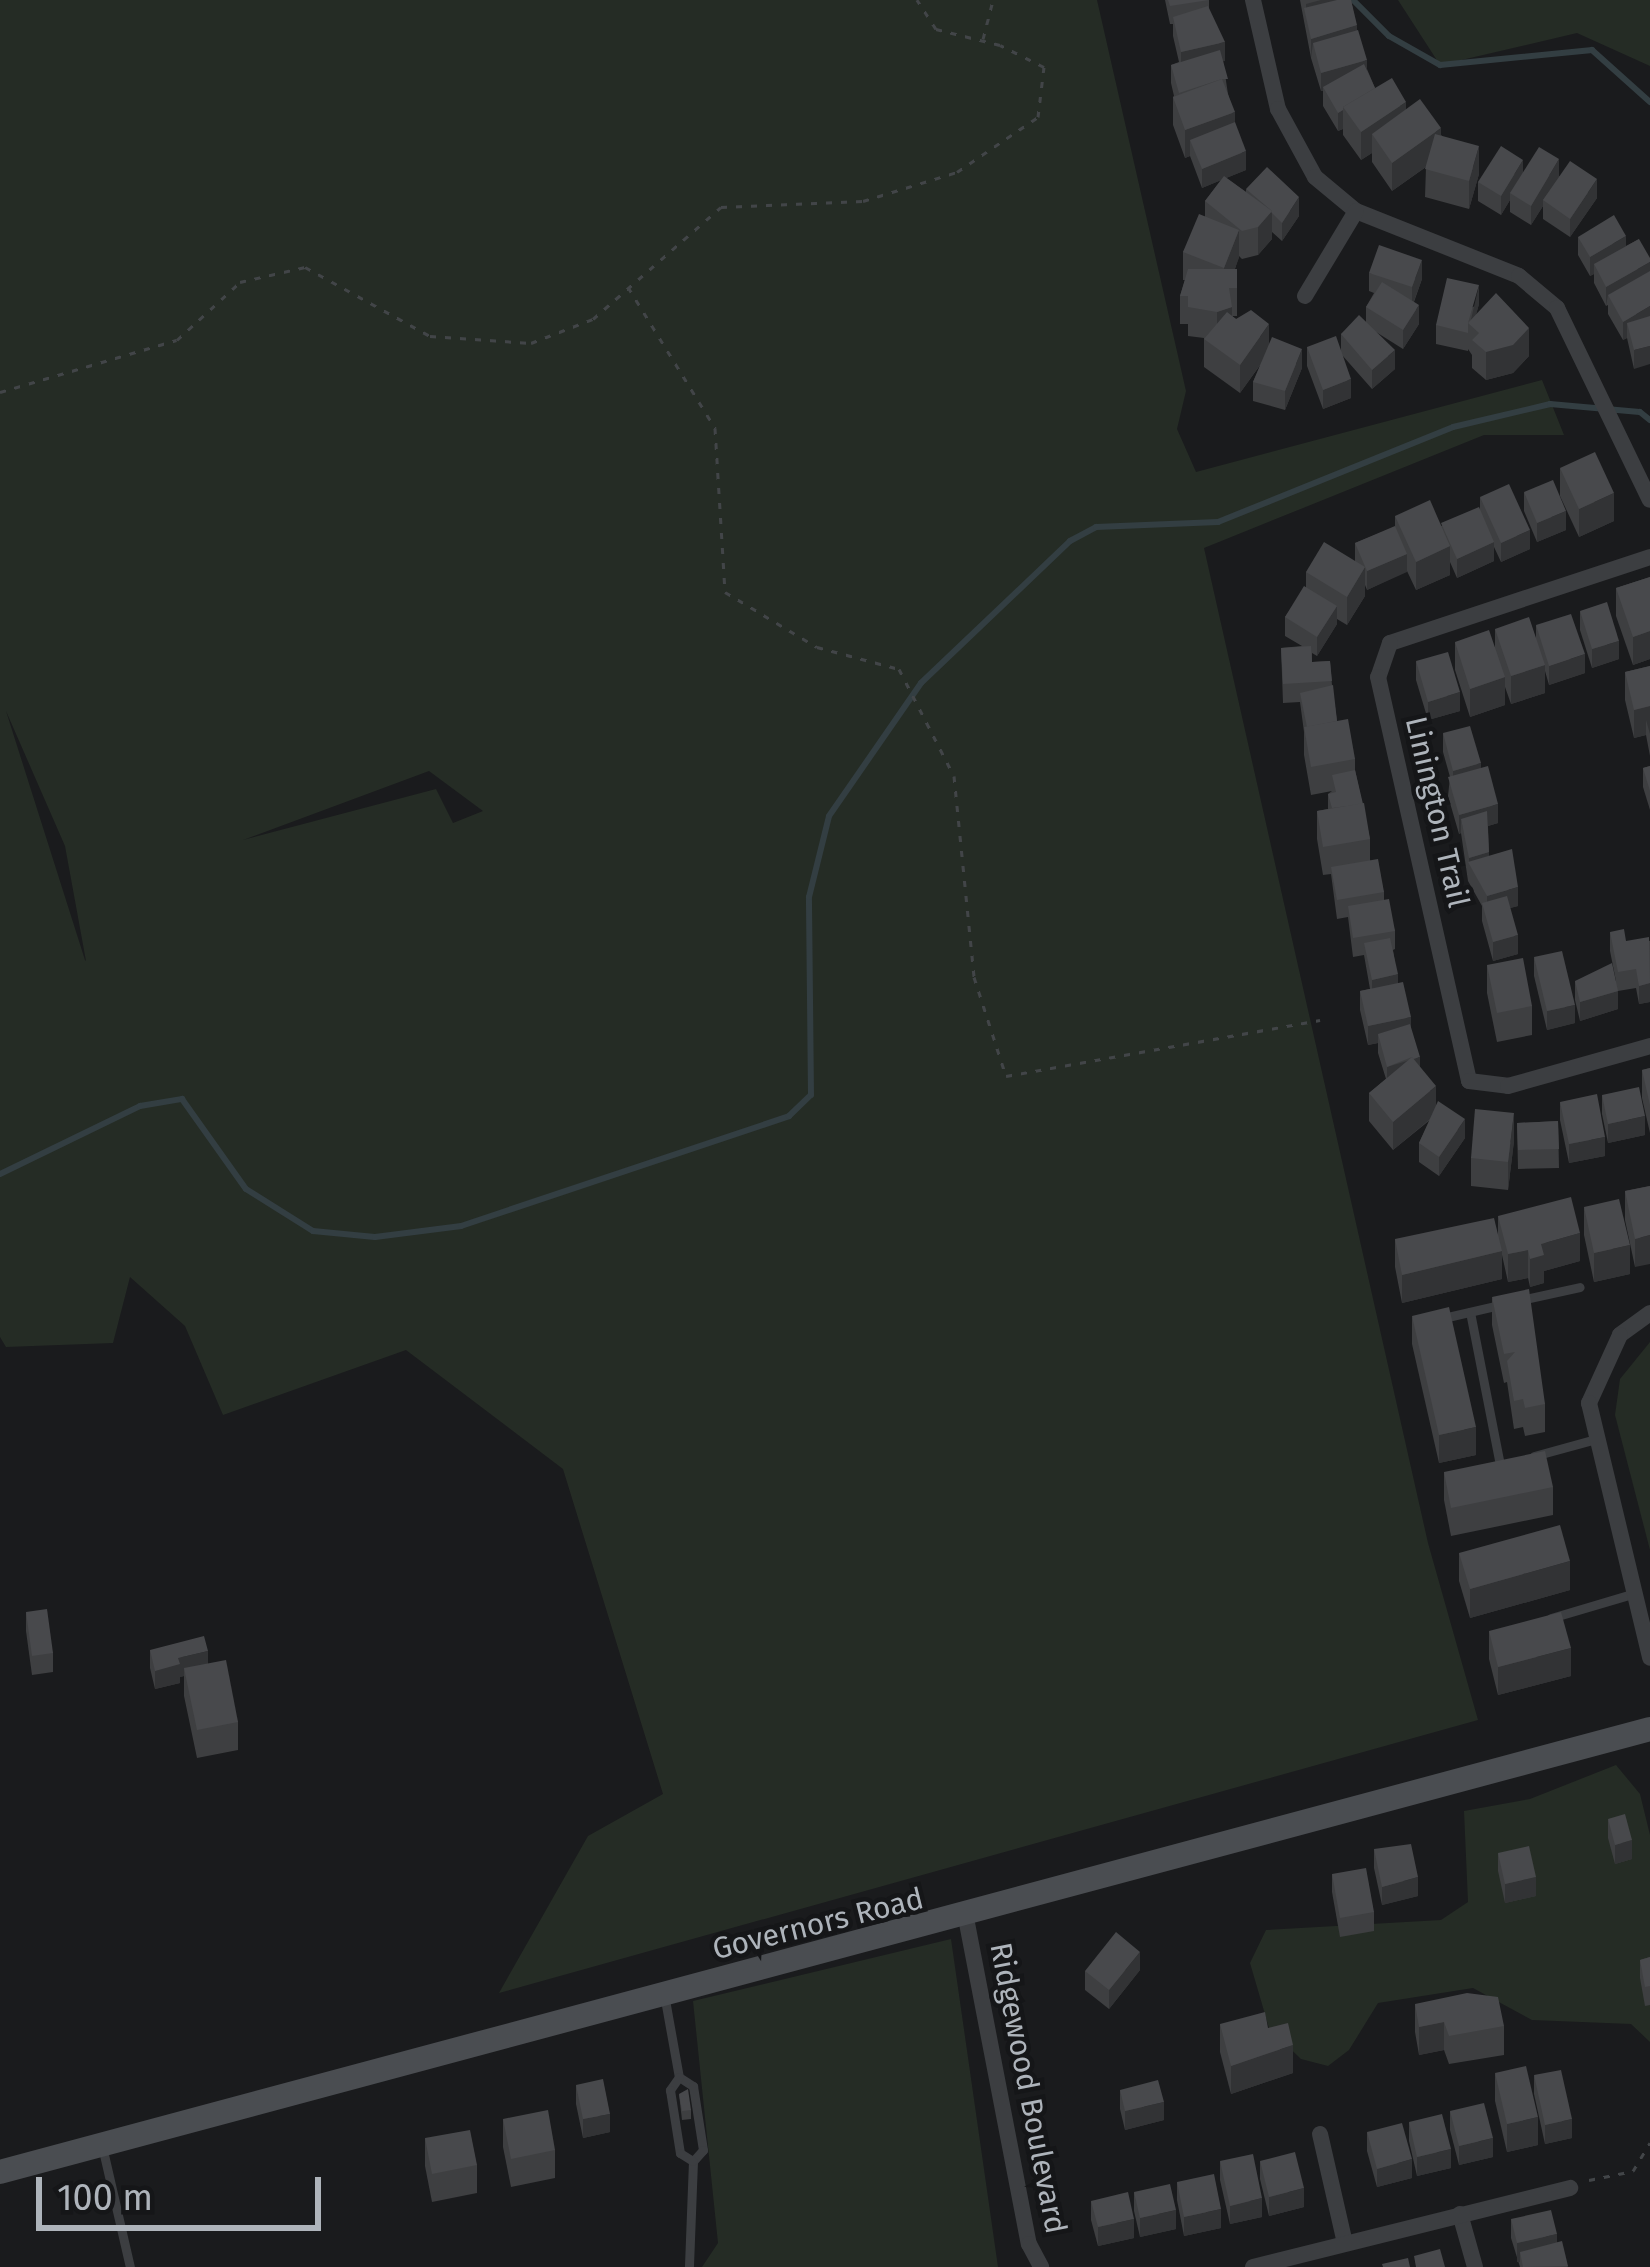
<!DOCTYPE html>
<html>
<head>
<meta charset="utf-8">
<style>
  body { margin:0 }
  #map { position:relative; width:1650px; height:2267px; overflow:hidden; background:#1a1b1d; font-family:"Fira Sans",sans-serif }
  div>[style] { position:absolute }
  .green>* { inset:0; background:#252c25 }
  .stream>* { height:6px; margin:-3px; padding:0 3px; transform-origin:3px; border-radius:3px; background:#333e42 }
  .path>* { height:3px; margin-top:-1.5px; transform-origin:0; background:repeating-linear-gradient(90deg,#424548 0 6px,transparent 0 15px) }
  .lane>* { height:9px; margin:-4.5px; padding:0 4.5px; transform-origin:4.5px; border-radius:4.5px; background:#3c3e41 }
  .street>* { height:16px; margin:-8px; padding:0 8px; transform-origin:8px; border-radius:8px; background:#3c3e41 }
  .secondary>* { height:24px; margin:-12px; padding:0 12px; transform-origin:12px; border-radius:12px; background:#4a4d51 }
  .wall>* { inset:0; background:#3e3f41 }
  .shaded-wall>* { inset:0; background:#323335 }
  .building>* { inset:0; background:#48494c }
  span { translate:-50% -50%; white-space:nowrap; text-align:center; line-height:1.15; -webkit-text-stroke:9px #151618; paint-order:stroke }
  .street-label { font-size:30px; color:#aeb4bb }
  .scale { position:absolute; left:36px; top:2177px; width:285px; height:54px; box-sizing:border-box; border:6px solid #aeb4bb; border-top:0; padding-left:15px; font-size:36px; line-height:42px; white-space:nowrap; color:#aeb4bb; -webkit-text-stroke:9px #151618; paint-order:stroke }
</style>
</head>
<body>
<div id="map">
  <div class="green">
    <div style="clip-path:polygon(evenodd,0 0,1097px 0,1186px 391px,1177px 429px,1196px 472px,1542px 380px,1564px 435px,1484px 435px,1204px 548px,1428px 1543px,1478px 1720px,499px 1993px,588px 1836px,663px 1794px,563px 1469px,406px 1350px,223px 1415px,185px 1326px,130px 1277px,113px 1343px,6px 1347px,0 1337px,0 0,6px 711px,65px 846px,86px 961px,85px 960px,6px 711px,0 0,429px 771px,483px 811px,453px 823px,436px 789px,243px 840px,429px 771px)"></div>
    <div style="clip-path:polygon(1398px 0,1650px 0,1650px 66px,1577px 33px,1440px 65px)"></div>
    <div style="clip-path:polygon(1650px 1342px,1650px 1550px,1615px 1415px,1620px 1379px)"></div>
    <div style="clip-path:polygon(1616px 1765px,1640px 1794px,1650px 1835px,1650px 2042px,1631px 2024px,1532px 2020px,1473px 1988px,1378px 2003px,1349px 2050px,1328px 2066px,1301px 2059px,1269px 2028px,1250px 1963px,1266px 1930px,1441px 1920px,1468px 1902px,1464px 1811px,1530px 1799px)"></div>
    <div style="clip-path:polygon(951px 1939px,998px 2267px,702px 2267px,718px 2243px,693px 2001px)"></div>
  </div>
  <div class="stream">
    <div style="left:1353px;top:0;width:51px;rotate:45deg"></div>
    <div style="left:1389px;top:36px;width:59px;rotate:29.6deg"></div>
    <div style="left:1440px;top:65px;width:153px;rotate:-5.6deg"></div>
    <div style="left:1592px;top:50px;width:78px;rotate:41.9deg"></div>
    <div style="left:0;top:1174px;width:156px;rotate:-25.9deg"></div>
    <div style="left:140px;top:1106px;width:43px;rotate:-9.5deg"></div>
    <div style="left:182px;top:1099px;width:110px;rotate:54.6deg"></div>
    <div style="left:246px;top:1189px;width:79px;rotate:32.1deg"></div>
    <div style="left:313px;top:1231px;width:62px;rotate:5.5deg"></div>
    <div style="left:375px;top:1237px;width:87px;rotate:-7.3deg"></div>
    <div style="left:461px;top:1226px;width:346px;rotate:-18.5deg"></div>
    <div style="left:789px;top:1116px;width:30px;rotate:-44deg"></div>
    <div style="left:811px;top:1095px;width:198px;rotate:-90.6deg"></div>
    <div style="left:809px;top:897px;width:83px;rotate:-76.1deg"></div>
    <div style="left:829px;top:816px;width:162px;rotate:-55.3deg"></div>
    <div style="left:921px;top:683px;width:206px;rotate:-43.6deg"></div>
    <div style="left:1070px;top:541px;width:30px;rotate:-28deg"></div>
    <div style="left:1096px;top:527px;width:122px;rotate:-2.3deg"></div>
    <div style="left:1218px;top:522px;width:253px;rotate:-22deg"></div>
    <div style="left:1453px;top:427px;width:100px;rotate:-13.3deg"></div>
    <div style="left:1550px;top:404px;width:90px;rotate:5.1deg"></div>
    <div style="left:1640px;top:412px;width:13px;rotate:39deg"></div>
  </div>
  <div class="path">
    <div style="left:983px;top:39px;width:40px;rotate:-75.6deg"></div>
    <div style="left:628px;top:287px;width:166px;rotate:58.3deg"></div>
    <div style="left:715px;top:428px;width:164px;rotate:86.5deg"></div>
    <div style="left:725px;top:592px;width:107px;rotate:30.9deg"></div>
    <div style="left:817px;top:647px;width:85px;rotate:15deg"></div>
    <div style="left:899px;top:669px;width:120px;rotate:62.8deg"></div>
    <div style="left:954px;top:776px;width:202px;rotate:84.3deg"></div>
    <div style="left:974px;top:977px;width:104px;rotate:72.1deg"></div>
    <div style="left:1006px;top:1076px;width:319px;rotate:-10.1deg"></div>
    <div style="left:0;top:392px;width:184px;rotate:-16.4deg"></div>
    <div style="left:177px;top:340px;width:86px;rotate:-42.6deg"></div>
    <div style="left:240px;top:282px;width:67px;rotate:-13deg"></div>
    <div style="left:305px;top:267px;width:143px;rotate:28.9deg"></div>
    <div style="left:430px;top:336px;width:101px;rotate:4deg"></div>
    <div style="left:531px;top:343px;width:66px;rotate:-21.2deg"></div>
    <div style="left:593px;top:319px;width:170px;rotate:-41.2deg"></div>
    <div style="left:721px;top:207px;width:142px;rotate:-2.4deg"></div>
    <div style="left:863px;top:201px;width:98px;rotate:-17.1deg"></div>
    <div style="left:957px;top:172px;width:98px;rotate:-34.2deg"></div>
    <div style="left:1038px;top:117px;width:50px;rotate:-83.2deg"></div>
    <div style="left:1044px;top:67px;width:49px;rotate:-153.4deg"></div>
    <div style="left:1000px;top:45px;width:66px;rotate:-166deg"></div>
    <div style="left:936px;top:29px;width:35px;rotate:-123deg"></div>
    <div style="left:1589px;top:2180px;width:45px;rotate:-11.6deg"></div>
    <div style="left:1633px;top:2171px;width:33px;rotate:-59deg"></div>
  </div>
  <div class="lane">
    <div style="left:1521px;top:1300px;width:60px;rotate:-12.4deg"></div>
    <div style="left:1470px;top:1312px;width:156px;rotate:78.9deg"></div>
    <div style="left:1439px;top:1319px;width:67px;rotate:-13deg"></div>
    <div style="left:1534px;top:1456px;width:60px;rotate:-15.4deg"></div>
    <div style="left:1551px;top:1618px;width:84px;rotate:-16.5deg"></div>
    <div style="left:664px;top:1994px;width:84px;rotate:79.8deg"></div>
    <div style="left:679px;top:2077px;width:17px;rotate:33deg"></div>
    <div style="left:693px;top:2086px;width:65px;rotate:81.1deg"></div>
    <div style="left:703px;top:2150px;width:15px;rotate:132deg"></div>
    <div style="left:693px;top:2161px;width:106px;rotate:92.2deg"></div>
    <div style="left:679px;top:2077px;width:16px;rotate:125deg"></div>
    <div style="left:670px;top:2090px;width:64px;rotate:81deg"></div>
    <div style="left:680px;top:2153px;width:15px;rotate:32deg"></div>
    <div style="left:102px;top:2146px;width:124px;rotate:77deg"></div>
  </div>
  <div class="street">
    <div style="left:1253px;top:0;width:112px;rotate:77.1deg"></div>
    <div style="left:1278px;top:109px;width:77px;rotate:61.4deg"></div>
    <div style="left:1315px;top:177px;width:53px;rotate:39.7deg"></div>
    <div style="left:1356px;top:211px;width:175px;rotate:21.7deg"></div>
    <div style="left:1519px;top:276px;width:50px;rotate:40.1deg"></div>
    <div style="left:1557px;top:308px;width:213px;rotate:64.2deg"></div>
    <div style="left:1305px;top:296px;width:99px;rotate:-59deg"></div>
    <div style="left:1650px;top:557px;width:274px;rotate:161.7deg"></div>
    <div style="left:1390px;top:643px;width:36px;rotate:109deg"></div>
    <div style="left:1378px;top:677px;width:414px;rotate:77.3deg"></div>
    <div style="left:1469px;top:1081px;width:39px;rotate:7deg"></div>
    <div style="left:1508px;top:1086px;width:148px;rotate:-15.7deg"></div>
    <div style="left:1650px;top:1313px;width:37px;rotate:144deg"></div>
    <div style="left:1620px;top:1335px;width:75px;rotate:114.5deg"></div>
    <div style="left:1589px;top:1403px;width:262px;rotate:76.5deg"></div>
    <div style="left:966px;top:1918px;width:332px;rotate:79.1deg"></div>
    <div style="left:1029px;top:2244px;width:26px;rotate:62deg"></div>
    <div style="left:1320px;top:2134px;width:112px;rotate:77.1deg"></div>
    <div style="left:1460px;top:2214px;width:55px;rotate:74.2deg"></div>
    <div style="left:1253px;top:2267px;width:327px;rotate:-14deg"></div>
  </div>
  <div class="secondary">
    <div style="left:0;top:2172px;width:1708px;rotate:-15.03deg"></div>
  </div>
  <div class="wall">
    <div style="clip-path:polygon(1165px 0,1209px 0,1209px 10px,1225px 61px,1223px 61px,1228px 94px,1246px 170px,1226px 178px,1246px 192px,1246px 189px,1299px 216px,1282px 241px,1272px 232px,1272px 239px,1258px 255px,1242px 259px,1239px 256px,1235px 269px,1237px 269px,1237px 316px,1232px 316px,1302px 368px,1285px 410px,1253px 401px,1253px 382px,1261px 364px,1240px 393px,1204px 367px,1204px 338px,1188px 336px,1188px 324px,1180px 324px,1180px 296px,1185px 280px,1183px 280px,1183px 252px,1205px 216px,1205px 201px,1221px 180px,1202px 188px,1190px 156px,1185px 158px,1173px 125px,1173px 97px,1174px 96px,1171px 83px,1171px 65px,1179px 62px,1173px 36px,1173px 24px,1170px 24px)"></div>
    <div style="clip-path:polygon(1300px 0,1351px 0,1357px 30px,1367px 69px,1375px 88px,1441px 135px,1479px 174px,1469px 209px,1425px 197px,1426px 167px,1392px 191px,1372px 162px,1372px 153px,1361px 160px,1343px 135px,1343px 129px,1338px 131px,1323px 106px,1323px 91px,1321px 91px,1311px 58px)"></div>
    <div style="clip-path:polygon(1523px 172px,1559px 176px,1597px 198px,1570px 237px,1543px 219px,1543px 206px,1531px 225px,1510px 212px,1510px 200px,1501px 215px,1478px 201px,1478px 182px)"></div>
    <div style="clip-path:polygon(1578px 237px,1626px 246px,1639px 239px,1634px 369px,1627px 338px,1623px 340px,1608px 314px,1608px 305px,1606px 306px,1594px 283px,1594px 274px,1590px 276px,1578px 255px)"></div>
    <div style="clip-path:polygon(1369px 273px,1422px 279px,1414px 302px,1419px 324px,1403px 349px,1376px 332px,1395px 369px,1372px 389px,1342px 355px,1351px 398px,1323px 409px,1307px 366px,1307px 347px,1341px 351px,1341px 334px,1366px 322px,1366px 307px,1374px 293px,1369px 291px)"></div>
    <div style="clip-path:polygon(1479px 304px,1476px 314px,1529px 356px,1513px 373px,1486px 380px,1472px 368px,1472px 355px,1468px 349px,1468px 351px,1436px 344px,1436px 325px)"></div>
    <div style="clip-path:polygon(1560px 468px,1614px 521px,1579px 537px,1560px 496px)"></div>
    <div style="clip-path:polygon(1524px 492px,1566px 530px,1537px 542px,1524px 511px)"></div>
    <div style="clip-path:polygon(1480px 497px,1530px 549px,1501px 562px,1494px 547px,1494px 561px,1457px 578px,1450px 562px,1450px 575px,1416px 590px,1407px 571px,1367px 590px,1365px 585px,1365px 596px,1347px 625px,1337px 619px,1337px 624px,1317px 656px,1312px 653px,1312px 662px,1330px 661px,1332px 685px,1337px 721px,1355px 759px,1355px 770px,1370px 839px,1370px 860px,1384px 892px,1384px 900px,1395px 931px,1395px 949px,1393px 950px,1398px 983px,1420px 1067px,1436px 1106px,1465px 1138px,1439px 1176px,1419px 1162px,1419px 1143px,1430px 1120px,1393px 1150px,1369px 1121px,1369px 1093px,1386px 1079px,1378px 1053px,1378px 1043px,1368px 1045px,1360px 1010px,1360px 991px,1370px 989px,1364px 955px,1353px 957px,1348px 917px,1337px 919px,1331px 874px,1323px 875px,1317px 839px,1317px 811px,1328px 809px,1328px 794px,1332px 791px,1311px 795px,1304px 755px,1304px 732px,1300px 702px,1283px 703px,1281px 648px,1302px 646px,1285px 636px,1285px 617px,1306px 587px,1306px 572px,1355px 561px,1355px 543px,1395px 527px,1395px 516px,1441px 526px,1480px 511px)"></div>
    <div style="clip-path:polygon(1650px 577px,1650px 659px,1633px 665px,1616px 616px,1616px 588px)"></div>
    <div style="clip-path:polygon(1580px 611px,1619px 659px,1592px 668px,1580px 630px)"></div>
    <div style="clip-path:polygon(1536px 625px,1585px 673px,1549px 685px,1545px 671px,1545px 693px,1511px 704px,1505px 687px,1505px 705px,1470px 717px,1455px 670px,1455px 642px,1495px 647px,1495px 629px,1536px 638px)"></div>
    <div style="clip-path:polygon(1416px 661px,1460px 711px,1428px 720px,1416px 680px)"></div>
    <div style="clip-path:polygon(1650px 666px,1650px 756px,1646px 735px,1634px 738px,1625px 700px,1625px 672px)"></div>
    <div style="clip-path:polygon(1443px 733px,1481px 768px,1498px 823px,1488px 826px,1489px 856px,1518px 906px,1510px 908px,1518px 954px,1493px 961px,1482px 921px,1482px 906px,1468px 881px,1461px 833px,1459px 834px,1448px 796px,1450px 777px,1443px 752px)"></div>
    <div style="clip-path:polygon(1650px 766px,1650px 810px,1643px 787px,1643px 768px)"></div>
    <div style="clip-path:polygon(1610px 932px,1626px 941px,1650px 941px,1650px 1002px,1639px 1004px,1636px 988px,1618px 991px,1618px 1009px,1580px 1021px,1575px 1000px,1575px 981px,1616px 981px,1610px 951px)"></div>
    <div style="clip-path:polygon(1534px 957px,1575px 1023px,1547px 1030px,1534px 976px)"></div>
    <div style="clip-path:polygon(1487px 965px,1532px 1006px,1532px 1035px,1497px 1042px,1487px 993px)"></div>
    <div style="clip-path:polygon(1650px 1068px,1650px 1133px,1642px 1098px,1642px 1070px)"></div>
    <div style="clip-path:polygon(1602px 1095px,1645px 1135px,1608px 1143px,1602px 1114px)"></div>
    <div style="clip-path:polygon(1560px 1102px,1605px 1156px,1569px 1163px,1560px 1120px)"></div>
    <div style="clip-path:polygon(1558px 1121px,1559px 1168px,1518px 1169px,1517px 1123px)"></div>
    <div style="clip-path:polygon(1514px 1141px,1508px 1190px,1471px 1186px,1471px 1158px)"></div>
    <div style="clip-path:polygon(1650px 1186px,1635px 1267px,1625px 1220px,1625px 1191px)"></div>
    <div style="clip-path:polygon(1584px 1207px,1630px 1274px,1594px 1282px,1584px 1235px)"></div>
    <div style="clip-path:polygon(1498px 1216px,1580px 1261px,1544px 1271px,1544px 1283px,1530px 1287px,1528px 1278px,1508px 1282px,1502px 1255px,1502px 1279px,1402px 1303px,1395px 1267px,1395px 1239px,1498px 1237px)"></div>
    <div style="clip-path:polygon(1492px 1297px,1545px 1404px,1545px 1432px,1525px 1436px,1523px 1427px,1514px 1429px,1507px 1382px,1504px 1383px,1492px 1325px)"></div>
    <div style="clip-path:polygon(1412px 1316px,1476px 1455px,1439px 1463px,1412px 1344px)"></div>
    <div style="clip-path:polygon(1444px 1472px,1553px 1487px,1553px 1515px,1451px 1536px,1444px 1500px)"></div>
    <div style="clip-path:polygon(1459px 1553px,1570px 1590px,1470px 1618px,1459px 1581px)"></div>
    <div style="clip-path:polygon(26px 1612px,53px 1653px,53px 1672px,32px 1675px,26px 1631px)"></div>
    <div style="clip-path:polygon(1489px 1631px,1571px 1676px,1498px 1695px,1489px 1659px)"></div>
    <div style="clip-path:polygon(150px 1650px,208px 1664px,238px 1722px,238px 1750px,197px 1758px,184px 1696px,184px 1676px,180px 1677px,180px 1683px,155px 1689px,150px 1668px)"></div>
    <div style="clip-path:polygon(1608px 1819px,1632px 1859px,1615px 1864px,1608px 1838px)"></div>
    <div style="clip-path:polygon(1374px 1849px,1418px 1896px,1382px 1905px,1374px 1868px)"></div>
    <div style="clip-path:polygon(1498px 1853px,1536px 1896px,1505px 1903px,1498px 1871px)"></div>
    <div style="clip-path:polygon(1332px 1874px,1374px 1912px,1374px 1931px,1340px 1937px,1332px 1892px)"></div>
    <div style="clip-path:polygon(1650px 1957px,1650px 2005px,1645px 2006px,1640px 1978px,1640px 1960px)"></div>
    <div style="clip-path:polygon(1140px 1970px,1109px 2009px,1085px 1990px,1085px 1971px)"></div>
    <div style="clip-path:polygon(1415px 2004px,1504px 2026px,1504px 2055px,1449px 2064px,1444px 2050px,1419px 2055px,1415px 2032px)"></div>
    <div style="clip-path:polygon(1220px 2024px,1268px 2028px,1293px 2073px,1231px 2094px,1220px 2052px)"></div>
    <div style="clip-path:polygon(1495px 2073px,1538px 2145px,1507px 2152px,1495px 2101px)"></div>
    <div style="clip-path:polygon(1534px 2075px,1572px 2138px,1545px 2144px,1534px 2094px)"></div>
    <div style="clip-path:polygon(576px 2085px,610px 2132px,583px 2138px,576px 2104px)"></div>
    <div style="clip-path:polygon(1120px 2090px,1164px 2120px,1125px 2130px,1120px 2109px)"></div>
    <div style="clip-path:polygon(679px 2094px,691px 2110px,691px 2119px,682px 2120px)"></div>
    <div style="clip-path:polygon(1450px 2111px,1493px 2157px,1459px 2165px,1450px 2130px)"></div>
    <div style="clip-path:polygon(503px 2119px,555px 2150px,555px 2178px,511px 2187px,503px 2147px)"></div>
    <div style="clip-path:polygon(1409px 2122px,1451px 2168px,1417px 2176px,1409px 2141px)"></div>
    <div style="clip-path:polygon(1367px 2132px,1412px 2178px,1377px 2187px,1367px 2151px)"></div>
    <div style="clip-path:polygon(425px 2138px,477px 2165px,477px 2193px,432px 2202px,425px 2166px)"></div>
    <div style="clip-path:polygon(1220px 2161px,1262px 2217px,1230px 2224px,1220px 2180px)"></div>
    <div style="clip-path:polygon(1260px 2161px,1304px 2207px,1269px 2216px,1260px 2179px)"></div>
    <div style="clip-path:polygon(1177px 2182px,1221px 2228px,1184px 2236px,1177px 2200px)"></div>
    <div style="clip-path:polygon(1134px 2192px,1176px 2229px,1140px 2237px,1134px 2211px)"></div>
    <div style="clip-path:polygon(1091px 2201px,1134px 2238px,1098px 2246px,1091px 2220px)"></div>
    <div style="clip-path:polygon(1511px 2219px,1557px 2242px,1568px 2267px,1520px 2267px,1511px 2238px)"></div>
  </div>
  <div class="shaded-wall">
    <div style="clip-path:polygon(1321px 0,1351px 0,1306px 15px,1306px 4px)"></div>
    <div style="clip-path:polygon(1357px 25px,1357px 44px,1313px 43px,1311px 58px,1311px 39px)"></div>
    <div style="clip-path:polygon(1225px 42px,1225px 61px,1181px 71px,1181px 52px)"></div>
    <div style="clip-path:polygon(1367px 60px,1367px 78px,1323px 87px,1323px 91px,1321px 91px,1321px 73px)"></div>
    <div style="clip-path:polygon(1406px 102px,1406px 131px,1372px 134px,1372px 153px,1361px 160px,1361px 132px)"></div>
    <div style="clip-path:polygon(1343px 110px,1343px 129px,1338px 131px,1338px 113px)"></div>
    <div style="clip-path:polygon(1235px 112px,1235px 140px,1190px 140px,1190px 156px,1185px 158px,1185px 130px)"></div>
    <div style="clip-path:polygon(1441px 128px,1441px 156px,1392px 191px,1392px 163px)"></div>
    <div style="clip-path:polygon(1479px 146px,1479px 174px,1469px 209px,1469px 181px)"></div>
    <div style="clip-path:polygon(1246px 151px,1246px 170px,1202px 188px,1202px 169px)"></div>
    <div style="clip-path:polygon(1559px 159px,1559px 178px,1543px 200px,1543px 206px,1531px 225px,1531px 206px)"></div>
    <div style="clip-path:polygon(1523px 160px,1523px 179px,1510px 193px,1510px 200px,1501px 215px,1501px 196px)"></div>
    <div style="clip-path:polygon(1597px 179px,1597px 198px,1570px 237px,1570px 219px)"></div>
    <div style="clip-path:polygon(1299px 197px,1299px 216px,1282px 241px,1282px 223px)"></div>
    <div style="clip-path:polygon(1272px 211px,1272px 239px,1258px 255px,1258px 227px)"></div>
    <div style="clip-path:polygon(1239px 230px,1239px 258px,1224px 296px,1224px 268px)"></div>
    <div style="clip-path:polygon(1626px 236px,1626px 254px,1594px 264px,1594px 274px,1590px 276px,1590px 257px)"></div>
    <div style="clip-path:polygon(1422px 260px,1422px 279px,1412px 306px,1412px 287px)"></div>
    <div style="clip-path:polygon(1650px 262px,1650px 281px,1608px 295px,1606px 306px,1606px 287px)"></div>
    <div style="clip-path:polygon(1479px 285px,1479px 304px,1473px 327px,1470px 324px)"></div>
    <div style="clip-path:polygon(1419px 305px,1419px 324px,1403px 349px,1403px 330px)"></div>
    <div style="clip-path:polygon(1650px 306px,1650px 325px,1627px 323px,1627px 338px,1623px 340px,1623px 322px)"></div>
    <div style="clip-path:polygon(1232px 307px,1232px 335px,1217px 340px,1217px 312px)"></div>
    <div style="clip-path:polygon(1269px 324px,1269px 352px,1240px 393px,1240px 365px)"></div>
    <div style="clip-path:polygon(1529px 328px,1529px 356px,1513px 373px,1486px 380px,1486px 352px)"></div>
    <div style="clip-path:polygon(1650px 346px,1650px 364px,1634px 369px,1634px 350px)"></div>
    <div style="clip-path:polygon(1302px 349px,1302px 368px,1285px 410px,1285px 391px)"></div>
    <div style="clip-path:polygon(1395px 350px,1395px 369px,1372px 389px,1372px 370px)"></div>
    <div style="clip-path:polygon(1351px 379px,1351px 398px,1323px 409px,1323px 390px)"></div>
    <div style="clip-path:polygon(1614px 493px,1614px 521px,1579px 537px,1579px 509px)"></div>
    <div style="clip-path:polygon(1566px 511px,1566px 530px,1537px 542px,1537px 523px)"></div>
    <div style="clip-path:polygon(1530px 530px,1530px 549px,1501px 562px,1501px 543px)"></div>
    <div style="clip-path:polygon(1494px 542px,1494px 561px,1457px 578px,1457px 559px)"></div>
    <div style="clip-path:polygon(1450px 546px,1450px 575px,1416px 590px,1416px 562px)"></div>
    <div style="clip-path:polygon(1407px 554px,1407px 572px,1367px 590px,1367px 571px)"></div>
    <div style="clip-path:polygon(1365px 567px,1365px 596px,1347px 625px,1347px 597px)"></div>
    <div style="clip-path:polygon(1337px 606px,1337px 624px,1317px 656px,1317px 637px)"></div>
    <div style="clip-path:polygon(1650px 631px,1650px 659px,1633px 665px,1633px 637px)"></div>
    <div style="clip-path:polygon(1619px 641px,1619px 659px,1592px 668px,1592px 649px)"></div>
    <div style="clip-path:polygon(1585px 654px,1585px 673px,1549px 685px,1549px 666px)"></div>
    <div style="clip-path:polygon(1545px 665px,1545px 693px,1511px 704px,1511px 676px)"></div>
    <div style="clip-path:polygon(1505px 677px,1505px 705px,1470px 717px,1470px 689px)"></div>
    <div style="clip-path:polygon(1460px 692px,1460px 711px,1428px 720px,1428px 702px)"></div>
    <div style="clip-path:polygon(1650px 706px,1650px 734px,1646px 720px,1646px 735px,1634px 738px,1634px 710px)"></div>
    <div style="clip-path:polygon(1481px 763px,1481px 782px,1453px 789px,1453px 771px)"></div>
    <div style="clip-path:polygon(1498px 804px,1498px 823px,1464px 833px,1461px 819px,1461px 833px,1459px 834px,1459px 815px)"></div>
    <div style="clip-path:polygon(1489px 852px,1489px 871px,1469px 862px,1469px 858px)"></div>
    <div style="clip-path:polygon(1518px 887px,1518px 906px,1487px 914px,1487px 896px)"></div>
    <div style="clip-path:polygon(1518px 935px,1518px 954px,1493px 961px,1493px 942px)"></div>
    <div style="clip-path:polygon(1398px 974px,1398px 993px,1372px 999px,1372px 980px)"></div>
    <div style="clip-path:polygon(1650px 983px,1650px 1002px,1639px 1004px,1639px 986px)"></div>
    <div style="clip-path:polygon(1618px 991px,1618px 1009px,1580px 1021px,1580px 1002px)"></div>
    <div style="clip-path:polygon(1575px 1005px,1575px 1023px,1547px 1030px,1547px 1011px)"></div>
    <div style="clip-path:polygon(1411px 1017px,1411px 1035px,1378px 1034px,1378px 1043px,1368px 1045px,1368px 1026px)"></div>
    <div style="clip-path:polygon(1420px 1057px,1420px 1076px,1387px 1085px,1387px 1067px)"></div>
    <div style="clip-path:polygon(1436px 1086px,1436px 1114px,1393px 1150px,1393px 1122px)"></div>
    <div style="clip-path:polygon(1514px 1113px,1514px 1141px,1508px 1190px,1508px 1162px)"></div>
    <div style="clip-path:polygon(1645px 1116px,1645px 1135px,1608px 1143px,1608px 1124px)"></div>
    <div style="clip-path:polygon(1465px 1119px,1465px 1138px,1439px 1176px,1439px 1157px)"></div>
    <div style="clip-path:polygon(1605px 1137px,1605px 1156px,1569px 1163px,1569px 1144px)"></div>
    <div style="clip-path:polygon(1580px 1233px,1580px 1261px,1544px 1271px,1544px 1283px,1530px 1287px,1530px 1259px,1541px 1244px)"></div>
    <div style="clip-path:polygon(1650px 1235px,1650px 1264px,1635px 1267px,1635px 1239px)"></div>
    <div style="clip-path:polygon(1630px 1245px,1630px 1274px,1594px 1282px,1594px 1253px)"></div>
    <div style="clip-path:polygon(1528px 1250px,1528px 1278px,1508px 1282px,1508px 1254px)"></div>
    <div style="clip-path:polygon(1502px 1251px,1502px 1279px,1402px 1303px,1402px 1275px)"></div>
    <div style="clip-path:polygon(1476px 1427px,1476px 1455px,1439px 1463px,1439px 1435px)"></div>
    <div style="clip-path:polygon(1570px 1561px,1570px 1590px,1470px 1618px,1470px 1589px)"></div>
    <div style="clip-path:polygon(1571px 1648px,1571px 1676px,1498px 1695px,1498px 1667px)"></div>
    <div style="clip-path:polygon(208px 1651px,208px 1670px,184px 1668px,184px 1676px,180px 1677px,180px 1683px,155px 1689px,155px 1671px,178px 1658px)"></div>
    <div style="clip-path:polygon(1632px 1840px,1632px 1859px,1615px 1864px,1615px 1845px)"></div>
    <div style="clip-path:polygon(1418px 1877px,1418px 1896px,1382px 1905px,1382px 1887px)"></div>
    <div style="clip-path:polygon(1536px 1877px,1536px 1896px,1505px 1903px,1505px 1884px)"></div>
    <div style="clip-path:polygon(1140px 1952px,1140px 1970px,1109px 2009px,1109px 1990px)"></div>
    <div style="clip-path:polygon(1444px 2022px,1444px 2050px,1419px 2055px,1419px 2027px)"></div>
    <div style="clip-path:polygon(1293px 2045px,1293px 2073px,1231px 2094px,1231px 2066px)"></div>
    <div style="clip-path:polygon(1164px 2102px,1164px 2120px,1125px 2130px,1125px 2111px)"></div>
    <div style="clip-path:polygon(610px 2114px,610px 2132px,583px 2138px,583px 2119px)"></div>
    <div style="clip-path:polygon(1538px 2117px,1538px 2145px,1507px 2152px,1507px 2124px)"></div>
    <div style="clip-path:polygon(1572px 2119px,1572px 2138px,1545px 2144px,1545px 2125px)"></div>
    <div style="clip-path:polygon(1493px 2138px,1493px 2157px,1459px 2165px,1459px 2146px)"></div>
    <div style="clip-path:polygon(1451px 2149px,1451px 2168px,1417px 2176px,1417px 2157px)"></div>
    <div style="clip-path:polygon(1412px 2159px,1412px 2178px,1377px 2187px,1377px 2169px)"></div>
    <div style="clip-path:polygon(1304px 2188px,1304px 2207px,1269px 2216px,1269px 2197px)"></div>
    <div style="clip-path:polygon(1262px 2198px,1262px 2217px,1230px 2224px,1230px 2206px)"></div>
    <div style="clip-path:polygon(1221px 2209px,1221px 2228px,1184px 2236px,1184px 2217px)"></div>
    <div style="clip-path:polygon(1176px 2210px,1176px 2229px,1140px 2237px,1140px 2218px)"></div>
    <div style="clip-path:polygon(1134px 2219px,1134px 2238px,1098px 2246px,1098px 2227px)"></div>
    <div style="clip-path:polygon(1557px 2234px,1557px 2253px,1520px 2252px,1520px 2262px,1517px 2262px,1517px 2243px)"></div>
  </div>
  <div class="building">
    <div style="clip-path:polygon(1168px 0,1209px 0,1170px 6px)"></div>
    <div style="clip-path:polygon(1337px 0,1351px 0,1357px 25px,1311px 39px,1304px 8px)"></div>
    <div style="clip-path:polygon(1208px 6px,1225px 42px,1181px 52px,1173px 17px)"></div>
    <div style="clip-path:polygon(1358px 30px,1367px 60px,1321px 73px,1313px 43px)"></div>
    <div style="clip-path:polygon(1220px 50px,1228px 79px,1222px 79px,1179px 93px,1171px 65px)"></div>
    <div style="clip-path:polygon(1364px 64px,1375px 88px,1343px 107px,1343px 110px,1338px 113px,1323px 87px)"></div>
    <div style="clip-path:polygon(1392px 78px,1406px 102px,1361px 132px,1343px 107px)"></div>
    <div style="clip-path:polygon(1222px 79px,1235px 112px,1185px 130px,1173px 97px)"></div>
    <div style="clip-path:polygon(1420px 99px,1441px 128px,1392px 163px,1372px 134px)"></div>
    <div style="clip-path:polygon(1235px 122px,1246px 151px,1202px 169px,1190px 140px)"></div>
    <div style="clip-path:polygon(1435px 134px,1479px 146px,1469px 181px,1425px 169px)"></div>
    <div style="clip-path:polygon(1501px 146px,1523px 160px,1501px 196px,1478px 182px)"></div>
    <div style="clip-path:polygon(1539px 147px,1559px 159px,1531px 206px,1510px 193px)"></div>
    <div style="clip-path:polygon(1570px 161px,1597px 179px,1570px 219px,1543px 200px)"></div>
    <div style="clip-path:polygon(1267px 167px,1299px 197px,1282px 223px,1271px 212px,1272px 211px,1246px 189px)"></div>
    <div style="clip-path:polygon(1224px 176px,1272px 211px,1258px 227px,1242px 231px,1205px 201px)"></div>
    <div style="clip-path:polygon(1199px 214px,1239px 230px,1224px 268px,1183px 252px)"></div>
    <div style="clip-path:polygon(1614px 215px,1626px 236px,1590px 257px,1578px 237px)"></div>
    <div style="clip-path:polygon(1639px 239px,1650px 258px,1650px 262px,1606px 287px,1594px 264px)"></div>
    <div style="clip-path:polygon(1379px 245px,1422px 260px,1412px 287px,1369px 273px)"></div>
    <div style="clip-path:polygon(1188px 269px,1237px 269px,1237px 288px,1229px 288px,1232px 307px,1217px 312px,1188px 307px,1188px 296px,1180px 296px)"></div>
    <div style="clip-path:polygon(1650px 271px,1650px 306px,1623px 322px,1608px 295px)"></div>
    <div style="clip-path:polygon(1447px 278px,1479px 285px,1468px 323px,1468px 333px,1436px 325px)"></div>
    <div style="clip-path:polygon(1382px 282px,1419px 305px,1403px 330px,1366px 307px)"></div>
    <div style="clip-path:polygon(1496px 293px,1529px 328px,1513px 345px,1486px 352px,1472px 340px,1479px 333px,1468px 323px)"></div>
    <div style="clip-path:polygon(1251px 310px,1269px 324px,1240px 365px,1204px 339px,1227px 312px,1236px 319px)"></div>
    <div style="clip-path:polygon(1359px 315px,1395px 350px,1372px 370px,1341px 334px)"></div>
    <div style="clip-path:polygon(1650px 316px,1650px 346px,1634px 350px,1627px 323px)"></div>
    <div style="clip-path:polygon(1336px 336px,1351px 379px,1323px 390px,1307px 347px)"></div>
    <div style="clip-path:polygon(1272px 337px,1302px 349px,1285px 391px,1253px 382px)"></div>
    <div style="clip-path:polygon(1595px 452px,1614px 493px,1579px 509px,1560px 468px)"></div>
    <div style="clip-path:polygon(1553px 480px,1566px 511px,1537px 523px,1524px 492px)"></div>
    <div style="clip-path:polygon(1509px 484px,1530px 530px,1501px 543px,1480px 497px)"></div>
    <div style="clip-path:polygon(1430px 500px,1450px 546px,1416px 562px,1395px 516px)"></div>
    <div style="clip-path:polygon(1479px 507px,1494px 542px,1457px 559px,1441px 523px)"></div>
    <div style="clip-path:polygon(1395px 526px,1407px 554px,1367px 571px,1355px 543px)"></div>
    <div style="clip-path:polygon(1324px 542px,1365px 567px,1347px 597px,1306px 572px)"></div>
    <div style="clip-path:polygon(1650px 577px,1650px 631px,1633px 637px,1616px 588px)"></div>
    <div style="clip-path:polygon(1304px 586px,1337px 606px,1317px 637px,1285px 617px)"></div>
    <div style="clip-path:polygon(1607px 602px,1619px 641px,1592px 649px,1580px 611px)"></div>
    <div style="clip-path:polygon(1571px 614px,1585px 654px,1549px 666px,1536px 625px)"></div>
    <div style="clip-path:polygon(1529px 617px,1545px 665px,1511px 676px,1495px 629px)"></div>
    <div style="clip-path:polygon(1489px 630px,1505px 677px,1470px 689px,1455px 642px)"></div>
    <div style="clip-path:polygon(1311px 646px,1312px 662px,1330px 661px,1332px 681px,1283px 684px,1281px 648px)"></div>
    <div style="clip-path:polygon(1448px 652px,1460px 692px,1428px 702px,1416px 661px)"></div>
    <div style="clip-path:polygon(1650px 666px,1650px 706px,1634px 710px,1625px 672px)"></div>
    <div style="clip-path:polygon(1333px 685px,1337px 721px,1307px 727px,1300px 693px)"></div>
    <div style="clip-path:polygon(1348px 719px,1355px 759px,1311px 767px,1304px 727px)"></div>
    <div style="clip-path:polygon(1470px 726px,1481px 763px,1453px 771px,1443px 733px)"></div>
    <div style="clip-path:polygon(1488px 766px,1498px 804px,1459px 815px,1448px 777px)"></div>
    <div style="clip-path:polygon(1650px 766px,1650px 791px,1643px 768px)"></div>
    <div style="clip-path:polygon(1355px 770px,1363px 804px,1332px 808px,1328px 794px,1336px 792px,1332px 775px)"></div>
    <div style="clip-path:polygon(1364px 803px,1370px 839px,1323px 847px,1317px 811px)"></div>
    <div style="clip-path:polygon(1487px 811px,1489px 852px,1469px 858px,1461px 819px)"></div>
    <div style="clip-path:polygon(1512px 849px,1518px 887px,1487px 896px,1468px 862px)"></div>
    <div style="clip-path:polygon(1378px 859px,1384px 892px,1337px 900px,1331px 867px)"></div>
    <div style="clip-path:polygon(1507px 896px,1518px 935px,1493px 942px,1482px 903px)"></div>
    <div style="clip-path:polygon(1389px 899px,1395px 931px,1353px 938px,1348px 906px)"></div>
    <div style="clip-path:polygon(1624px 929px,1626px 941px,1649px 937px,1650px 983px,1639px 986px,1636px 969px,1618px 972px,1610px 932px)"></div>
    <div style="clip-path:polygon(1390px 938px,1398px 974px,1372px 980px,1364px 943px)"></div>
    <div style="clip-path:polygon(1562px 951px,1575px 1005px,1547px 1011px,1534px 957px)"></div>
    <div style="clip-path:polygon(1523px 958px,1532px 1006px,1497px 1013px,1487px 965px)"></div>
    <div style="clip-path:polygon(1612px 963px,1618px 991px,1580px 1002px,1575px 981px)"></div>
    <div style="clip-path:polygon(1403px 982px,1411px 1017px,1368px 1026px,1360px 991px)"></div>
    <div style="clip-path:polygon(1410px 1024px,1420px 1057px,1413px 1059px,1412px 1057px,1387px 1067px,1378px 1034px)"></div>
    <div style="clip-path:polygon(1412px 1057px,1436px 1086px,1393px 1122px,1369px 1093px)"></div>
    <div style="clip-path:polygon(1650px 1068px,1650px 1105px,1642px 1070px)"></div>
    <div style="clip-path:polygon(1639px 1087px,1645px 1116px,1608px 1124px,1602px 1095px)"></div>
    <div style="clip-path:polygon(1597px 1094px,1605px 1137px,1569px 1144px,1560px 1102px)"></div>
    <div style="clip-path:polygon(1438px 1101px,1465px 1119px,1439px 1157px,1419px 1143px)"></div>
    <div style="clip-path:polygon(1475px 1109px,1514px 1113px,1508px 1162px,1471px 1158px)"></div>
    <div style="clip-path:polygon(1558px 1121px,1559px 1149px,1518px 1150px,1517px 1123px)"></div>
    <div style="clip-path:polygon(1650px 1186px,1650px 1235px,1635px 1239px,1625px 1191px)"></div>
    <div style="clip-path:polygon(1571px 1197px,1580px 1233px,1541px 1244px,1544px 1255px,1530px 1259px,1528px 1250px,1508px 1254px,1498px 1216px)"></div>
    <div style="clip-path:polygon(1619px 1199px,1630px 1245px,1594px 1253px,1584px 1207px)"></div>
    <div style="clip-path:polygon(1494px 1218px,1502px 1251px,1402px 1275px,1395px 1239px)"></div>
    <div style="clip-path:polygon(1529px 1289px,1545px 1404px,1525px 1408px,1523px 1399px,1514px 1401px,1507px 1361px,1515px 1352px,1504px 1354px,1492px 1297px)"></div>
    <div style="clip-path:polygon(1449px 1307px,1476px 1427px,1439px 1435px,1412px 1316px)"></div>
    <div style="clip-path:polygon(1545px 1451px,1553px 1487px,1451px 1508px,1444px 1472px)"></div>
    <div style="clip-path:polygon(1560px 1525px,1570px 1561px,1470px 1589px,1459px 1553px)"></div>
    <div style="clip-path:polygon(47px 1609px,53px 1653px,32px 1656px,26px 1612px)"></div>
    <div style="clip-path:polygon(1561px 1612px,1571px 1648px,1498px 1667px,1489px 1631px)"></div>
    <div style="clip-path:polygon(204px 1636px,208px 1651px,178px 1658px,180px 1664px,155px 1671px,150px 1650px)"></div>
    <div style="clip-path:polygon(226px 1660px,238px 1722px,197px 1730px,184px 1668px)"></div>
    <div style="clip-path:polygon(1625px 1814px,1632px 1840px,1615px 1845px,1608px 1819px)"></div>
    <div style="clip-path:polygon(1411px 1844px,1418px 1877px,1382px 1887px,1374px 1849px)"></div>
    <div style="clip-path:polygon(1529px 1846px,1536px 1877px,1505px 1884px,1498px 1853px)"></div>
    <div style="clip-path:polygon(1366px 1868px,1374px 1912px,1340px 1918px,1332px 1874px)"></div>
    <div style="clip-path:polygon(1116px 1932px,1140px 1952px,1109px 1990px,1085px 1971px)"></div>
    <div style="clip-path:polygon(1650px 1957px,1650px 1986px,1645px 1987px,1640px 1960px)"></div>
    <div style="clip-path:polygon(1467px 1993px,1498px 1997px,1504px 2026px,1449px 2036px,1444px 2022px,1419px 2027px,1415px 2004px)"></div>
    <div style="clip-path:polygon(1265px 2012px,1268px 2028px,1288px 2023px,1293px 2045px,1231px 2066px,1220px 2024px)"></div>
    <div style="clip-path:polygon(1526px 2066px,1538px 2117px,1507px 2124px,1495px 2073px)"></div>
    <div style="clip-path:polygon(1561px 2070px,1572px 2119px,1545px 2125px,1534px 2075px)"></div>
    <div style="clip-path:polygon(603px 2079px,610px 2114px,583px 2119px,576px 2085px)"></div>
    <div style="clip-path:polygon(1158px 2080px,1164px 2102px,1125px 2111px,1120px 2090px)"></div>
    <div style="clip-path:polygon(688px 2089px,691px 2110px,682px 2111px,679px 2094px)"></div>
    <div style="clip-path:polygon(1484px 2103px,1493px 2138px,1459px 2146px,1450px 2111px)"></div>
    <div style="clip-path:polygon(548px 2110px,555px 2150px,511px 2159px,503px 2119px)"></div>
    <div style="clip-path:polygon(1442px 2114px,1451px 2149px,1417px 2157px,1409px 2122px)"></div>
    <div style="clip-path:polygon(1402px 2123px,1412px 2159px,1377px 2169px,1367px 2132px)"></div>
    <div style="clip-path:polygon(470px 2130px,477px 2165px,432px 2174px,425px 2138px)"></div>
    <div style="clip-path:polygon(1295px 2152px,1304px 2188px,1269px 2197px,1260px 2161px)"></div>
    <div style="clip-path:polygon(1253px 2154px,1262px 2198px,1230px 2206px,1220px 2161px)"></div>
    <div style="clip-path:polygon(1214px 2174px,1221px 2209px,1184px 2217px,1177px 2182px)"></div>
    <div style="clip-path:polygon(1170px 2184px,1176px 2210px,1140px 2218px,1134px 2192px)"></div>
    <div style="clip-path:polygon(1128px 2192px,1134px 2219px,1098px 2227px,1091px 2201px)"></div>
    <div style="clip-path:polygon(1551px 2210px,1557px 2234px,1517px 2243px,1511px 2219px)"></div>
    <div style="clip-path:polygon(1562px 2241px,1568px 2266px,1523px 2267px,1520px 2252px)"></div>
    <div style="clip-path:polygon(1440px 2249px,1445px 2267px,1416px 2267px,1414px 2256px)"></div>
    <div style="clip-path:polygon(1408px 2258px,1410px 2267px,1383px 2267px,1382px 2264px)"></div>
  </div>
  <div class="street-label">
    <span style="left:1437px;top:812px;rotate:77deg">Linington Trail</span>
    <span style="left:818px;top:1924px;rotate:-14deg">Governors Road</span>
    <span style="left:1028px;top:2088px;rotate:79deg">Ridgewood Boulevard</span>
  </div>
  <div class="scale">100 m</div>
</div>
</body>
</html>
